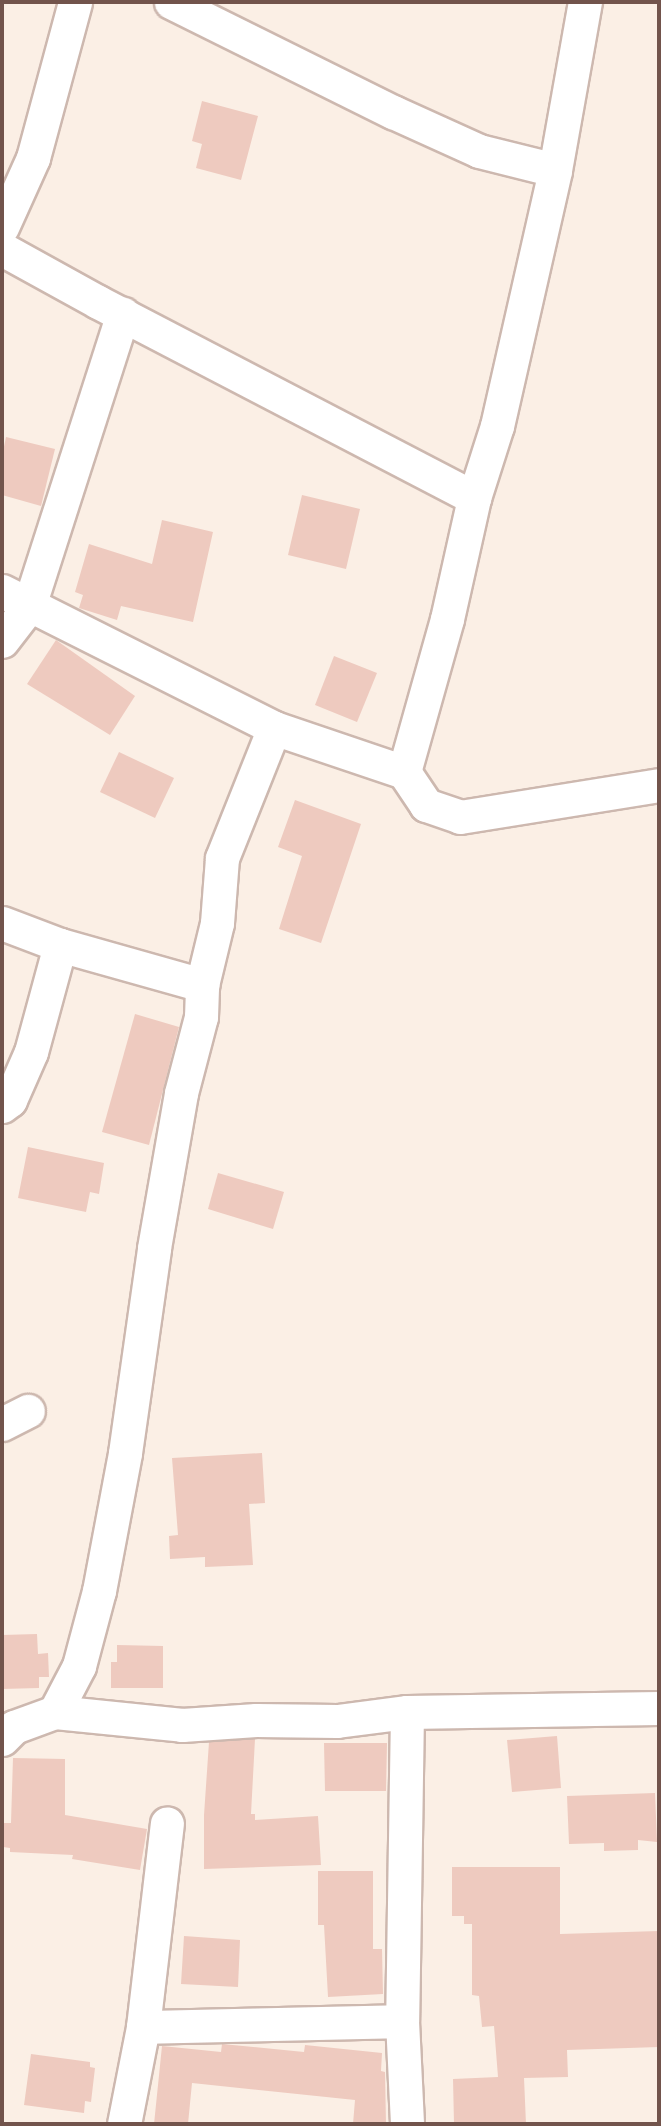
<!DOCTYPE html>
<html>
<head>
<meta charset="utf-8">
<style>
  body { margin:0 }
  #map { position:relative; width:661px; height:2126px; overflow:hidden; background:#fbefe5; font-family:Roboto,sans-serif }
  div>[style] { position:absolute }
  .building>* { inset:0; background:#eecabf }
  .roads { filter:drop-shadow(2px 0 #cdb8af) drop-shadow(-2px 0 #cdb8af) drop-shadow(0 2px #cdb8af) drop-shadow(0 -2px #cdb8af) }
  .minor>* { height:33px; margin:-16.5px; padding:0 16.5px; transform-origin:16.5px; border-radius:16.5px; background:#fff }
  span { translate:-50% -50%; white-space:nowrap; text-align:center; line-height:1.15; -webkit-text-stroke:5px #fef4eb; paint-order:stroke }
  .frame { position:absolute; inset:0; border:4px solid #72544c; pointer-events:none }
</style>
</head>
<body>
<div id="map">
  <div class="building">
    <div style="clip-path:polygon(202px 101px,258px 116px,241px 180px,196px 168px,202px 144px,192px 141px)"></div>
    <div style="clip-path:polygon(6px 437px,55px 449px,41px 506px,2px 495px,2px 456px)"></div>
    <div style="clip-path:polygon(302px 495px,360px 509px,346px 569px,288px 555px)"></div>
    <div style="clip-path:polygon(162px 520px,213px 532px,193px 622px,121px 606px,117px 620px,79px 608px,83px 595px,75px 592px,89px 544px,152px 564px)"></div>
    <div style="clip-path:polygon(56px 640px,135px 696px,110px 735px,27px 684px)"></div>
    <div style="clip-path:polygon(334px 656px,377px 673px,357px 722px,315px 705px)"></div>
    <div style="clip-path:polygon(119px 752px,174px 778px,155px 818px,100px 792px)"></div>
    <div style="clip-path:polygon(295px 800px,361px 824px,321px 943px,279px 929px,302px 856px,278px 847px)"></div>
    <div style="clip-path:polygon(135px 1014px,179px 1027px,149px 1145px,102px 1132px)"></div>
    <div style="clip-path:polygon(28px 1147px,104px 1163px,99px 1194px,90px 1192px,86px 1212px,18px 1198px)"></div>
    <div style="clip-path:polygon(218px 1173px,284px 1192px,273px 1229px,208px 1209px)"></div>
    <div style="clip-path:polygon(262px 1453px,265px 1503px,249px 1504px,253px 1565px,205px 1567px,205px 1557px,170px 1559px,169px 1536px,178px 1535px,172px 1458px)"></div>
    <div style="clip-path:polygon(37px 1634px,38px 1654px,48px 1653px,49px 1677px,39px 1677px,39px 1688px,2px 1689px,2px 1635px)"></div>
    <div style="clip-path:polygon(117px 1645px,163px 1646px,163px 1688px,111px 1688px,111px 1662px,117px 1662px)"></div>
    <div style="clip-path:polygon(557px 1736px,561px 1788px,512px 1792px,507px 1740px)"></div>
    <div style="clip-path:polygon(255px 1739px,251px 1814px,255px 1814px,255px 1820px,318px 1816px,321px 1865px,204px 1869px,204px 1815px,209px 1742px)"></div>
    <div style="clip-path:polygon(324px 1743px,387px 1743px,386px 1791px,325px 1791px)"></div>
    <div style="clip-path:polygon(13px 1758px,65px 1759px,65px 1815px,147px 1829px,140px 1870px,72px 1859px,73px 1855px,10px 1852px,10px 1848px,3px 1847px,4px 1823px,11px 1823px)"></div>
    <div style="clip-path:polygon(655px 1793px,657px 1842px,638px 1840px,638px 1850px,604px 1851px,604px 1843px,569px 1844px,567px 1796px)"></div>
    <div style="clip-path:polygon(452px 1867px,560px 1867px,560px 1934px,659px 1931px,659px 2047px,567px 2050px,568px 2077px,524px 2078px,526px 2124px,454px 2124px,453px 2079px,498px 2077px,494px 2026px,482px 2027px,479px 1996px,472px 1995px,472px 1924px,464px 1924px,464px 1916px,452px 1916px)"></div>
    <div style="clip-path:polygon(318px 1871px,373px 1871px,373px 1949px,382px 1949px,383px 1994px,328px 1997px,324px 1925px,318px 1925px)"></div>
    <div style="clip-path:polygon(184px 1936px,240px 1940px,238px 1987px,181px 1984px)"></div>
    <div style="clip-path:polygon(222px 2044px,304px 2052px,305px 2045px,382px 2053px,381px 2071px,385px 2072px,386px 2124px,353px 2124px,355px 2100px,192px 2083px,188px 2124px,154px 2124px,162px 2046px,221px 2052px)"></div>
    <div style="clip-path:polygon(31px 2054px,90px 2062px,90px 2067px,95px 2068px,91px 2102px,85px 2101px,84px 2113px,24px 2105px)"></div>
  </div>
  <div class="roads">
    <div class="minor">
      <div style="left:171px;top:2px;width:248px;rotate:26.4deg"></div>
      <div style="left:393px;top:112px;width:94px;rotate:24.4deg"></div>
      <div style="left:479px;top:151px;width:78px;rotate:14deg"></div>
      <div style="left:2px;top:227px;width:76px;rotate:-65.8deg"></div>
      <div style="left:33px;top:158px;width:162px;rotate:-74.9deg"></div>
      <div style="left:2px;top:249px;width:110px;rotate:28.9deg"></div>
      <div style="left:98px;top:302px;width:424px;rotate:27.5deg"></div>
      <div style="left:2px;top:591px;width:305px;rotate:26.7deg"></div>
      <div style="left:274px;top:728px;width:137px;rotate:18.7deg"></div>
      <div style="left:404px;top:772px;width:40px;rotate:56deg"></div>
      <div style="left:426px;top:805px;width:36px;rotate:19deg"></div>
      <div style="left:460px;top:817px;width:202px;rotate:-9.1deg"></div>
      <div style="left:2px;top:641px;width:44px;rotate:-52.4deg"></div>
      <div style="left:29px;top:606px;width:307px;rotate:-72.2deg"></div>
      <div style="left:404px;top:772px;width:159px;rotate:-74.3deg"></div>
      <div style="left:447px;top:619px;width:124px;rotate:-77.4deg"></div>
      <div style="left:474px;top:498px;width:76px;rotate:-72.3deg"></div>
      <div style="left:497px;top:426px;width:262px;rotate:-77.2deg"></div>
      <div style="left:555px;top:170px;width:171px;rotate:-79.9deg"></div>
      <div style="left:2px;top:923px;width:62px;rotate:20.8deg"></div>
      <div style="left:60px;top:945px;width:148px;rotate:15.7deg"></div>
      <div style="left:2px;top:1106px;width:10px;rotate:-37deg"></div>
      <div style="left:10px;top:1100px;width:52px;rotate:-66.4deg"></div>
      <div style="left:31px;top:1052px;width:111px;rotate:-74.8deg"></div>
      <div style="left:2px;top:1424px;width:29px;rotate:-27deg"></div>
      <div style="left:55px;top:1712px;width:128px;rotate:5.8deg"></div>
      <div style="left:182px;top:1725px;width:74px;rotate:-3.9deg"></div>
      <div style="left:256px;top:1720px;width:81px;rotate:0.7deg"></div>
      <div style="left:337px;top:1721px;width:71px;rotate:-7.3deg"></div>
      <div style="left:407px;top:1712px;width:252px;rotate:-0.9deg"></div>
      <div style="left:407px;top:1712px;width:309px;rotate:90.9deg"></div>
      <div style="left:402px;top:2021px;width:103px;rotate:87.2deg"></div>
      <div style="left:2px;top:1739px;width:17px;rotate:-45deg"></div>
      <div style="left:14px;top:1727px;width:44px;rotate:-20.1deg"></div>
      <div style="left:55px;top:1712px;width:52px;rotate:-62.4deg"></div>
      <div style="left:79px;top:1666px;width:78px;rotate:-75.1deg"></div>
      <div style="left:99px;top:1591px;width:140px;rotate:-79.3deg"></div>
      <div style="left:125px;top:1453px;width:207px;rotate:-81.9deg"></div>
      <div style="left:154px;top:1248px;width:157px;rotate:-80.1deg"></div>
      <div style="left:181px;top:1093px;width:79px;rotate:-75.3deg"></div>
      <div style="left:201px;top:1017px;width:32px;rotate:-88deg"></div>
      <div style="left:202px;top:985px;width:64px;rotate:-76.4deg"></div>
      <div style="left:217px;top:923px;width:65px;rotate:-85.6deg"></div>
      <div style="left:222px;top:858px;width:140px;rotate:-68.2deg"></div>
      <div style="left:143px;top:2027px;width:259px;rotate:-1.3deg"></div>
      <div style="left:124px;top:2124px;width:99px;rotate:-78.9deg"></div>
      <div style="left:143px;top:2027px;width:205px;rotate:-83.3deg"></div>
    </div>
  </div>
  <div class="frame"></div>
</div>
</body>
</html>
